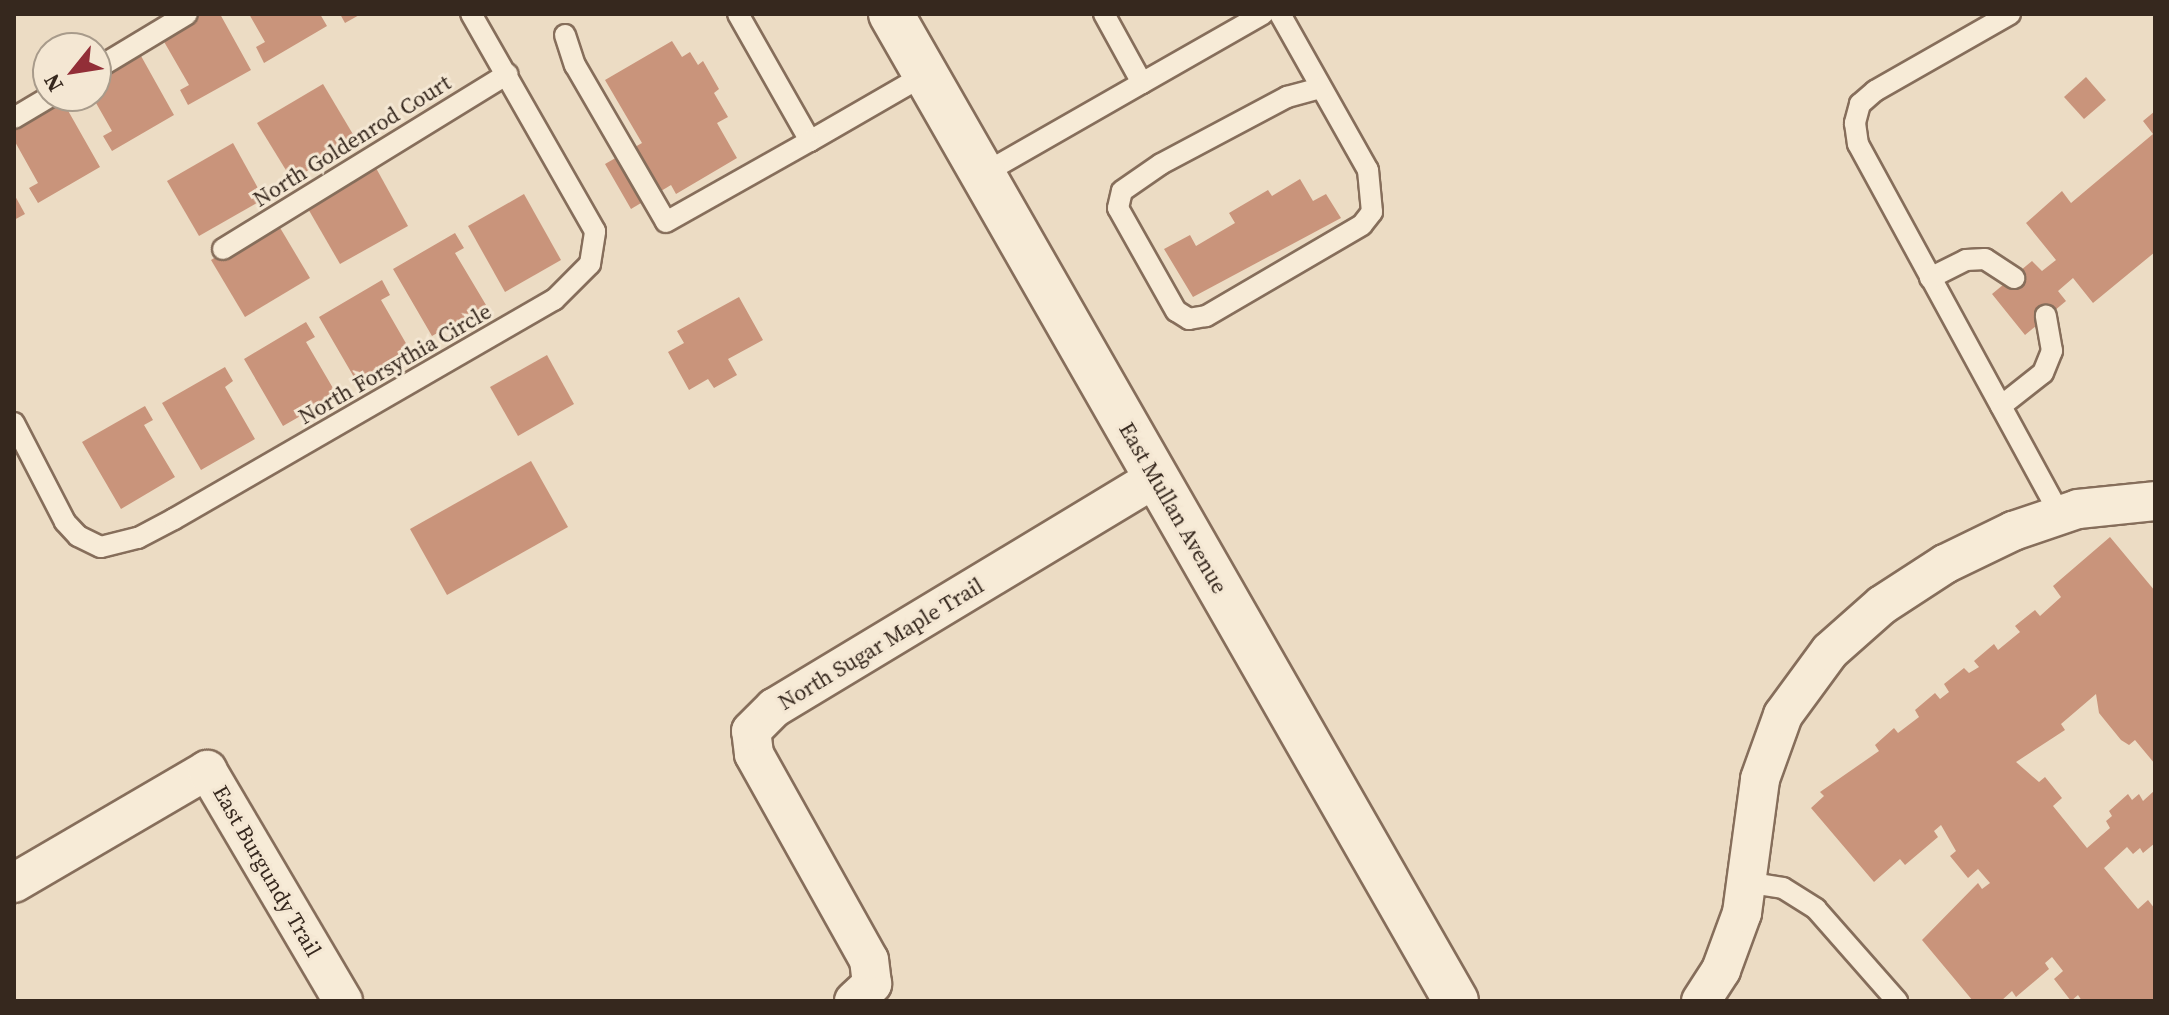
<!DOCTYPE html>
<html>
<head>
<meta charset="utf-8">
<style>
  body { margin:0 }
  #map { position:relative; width:2169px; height:1015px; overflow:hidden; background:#ecdcc4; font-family:"Source Serif 4",serif }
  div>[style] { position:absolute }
  .building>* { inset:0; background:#c9947b }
  .roads { filter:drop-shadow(2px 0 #866e5b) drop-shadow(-2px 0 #866e5b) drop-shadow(0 2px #866e5b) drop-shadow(0 -2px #866e5b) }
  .lane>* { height:20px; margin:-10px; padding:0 10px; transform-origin:10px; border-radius:10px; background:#f7ebd7 }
  .street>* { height:38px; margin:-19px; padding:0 19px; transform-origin:19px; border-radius:19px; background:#f7ebd7 }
  .secondary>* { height:44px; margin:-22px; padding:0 22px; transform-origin:22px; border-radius:22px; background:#f7ebd7 }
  span { translate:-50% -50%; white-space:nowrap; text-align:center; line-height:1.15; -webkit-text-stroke:6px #f4e7d3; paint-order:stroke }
  .street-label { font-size:22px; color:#36281e }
  .frame { position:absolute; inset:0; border:16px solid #36281e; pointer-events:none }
  .north { position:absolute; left:32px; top:32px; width:80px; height:80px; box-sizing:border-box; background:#f4e7d3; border:2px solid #a89b8b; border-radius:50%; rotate:240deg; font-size:22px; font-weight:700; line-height:32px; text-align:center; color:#36281e }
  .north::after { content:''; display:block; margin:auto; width:28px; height:36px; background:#922e37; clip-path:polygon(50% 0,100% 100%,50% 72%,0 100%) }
</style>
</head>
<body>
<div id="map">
  <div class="building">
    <div style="clip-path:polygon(192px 14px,220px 14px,251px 70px,188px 105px,180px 90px,189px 85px,159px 33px)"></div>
    <div style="clip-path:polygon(249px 14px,320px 14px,327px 26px,264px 63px,256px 47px,265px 42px)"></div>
    <div style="clip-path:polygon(340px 14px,361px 14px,345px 23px)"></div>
    <div style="clip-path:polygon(672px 41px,682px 57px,690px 52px,698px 65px,703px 61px,719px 89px,714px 93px,728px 117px,717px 123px,737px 158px,676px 194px,671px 185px,631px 209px,605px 164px,642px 143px,605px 80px)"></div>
    <div style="clip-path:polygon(136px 47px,174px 115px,112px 151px,103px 136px,112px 131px,92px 96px,96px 70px)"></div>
    <div style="clip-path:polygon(2086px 77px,2106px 100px,2084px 119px,2064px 97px)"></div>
    <div style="clip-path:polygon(323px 84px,357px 141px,292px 180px,257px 123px)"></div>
    <div style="clip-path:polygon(62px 100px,100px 167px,38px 203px,29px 188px,38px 183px,14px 140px,14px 127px)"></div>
    <div style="clip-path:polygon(2155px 111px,2155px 252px,2093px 303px,2073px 278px,2058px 291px,2066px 301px,2025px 335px,1992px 294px,2032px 261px,2042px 271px,2056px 260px,2026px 223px,2062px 191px,2071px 203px,2153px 134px,2143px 121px)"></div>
    <div style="clip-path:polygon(233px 143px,264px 199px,199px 236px,167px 181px)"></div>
    <div style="clip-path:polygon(376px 168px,408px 226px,340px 264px,307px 207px)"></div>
    <div style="clip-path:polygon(1300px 179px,1313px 201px,1326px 194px,1341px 218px,1193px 297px,1164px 249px,1190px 235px,1196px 246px,1235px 223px,1229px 213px,1268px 190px,1272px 196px)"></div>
    <div style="clip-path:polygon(14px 194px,25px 214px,14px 220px)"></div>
    <div style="clip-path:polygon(524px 194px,561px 260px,505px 292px,468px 226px)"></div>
    <div style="clip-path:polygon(276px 221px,310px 278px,245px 317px,211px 260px)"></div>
    <div style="clip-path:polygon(455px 233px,464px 248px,455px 253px,486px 305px,432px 336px,393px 269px)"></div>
    <div style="clip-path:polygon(382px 280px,390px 295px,381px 300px,411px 352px,358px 384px,319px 317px)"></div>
    <div style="clip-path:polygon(739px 297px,763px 340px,728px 359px,737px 375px,714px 388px,708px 379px,689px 390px,668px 352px,684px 343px,677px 331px)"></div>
    <div style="clip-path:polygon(306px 322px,315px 337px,306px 342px,337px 395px,283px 426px,244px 359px)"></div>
    <div style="clip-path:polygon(547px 355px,574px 404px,518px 436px,490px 387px)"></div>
    <div style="clip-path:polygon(225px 367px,233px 381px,225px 387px,255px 439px,201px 470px,162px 403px)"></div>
    <div style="clip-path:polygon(145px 406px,153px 420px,144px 425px,175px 477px,121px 509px,82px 442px)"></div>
    <div style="clip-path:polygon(531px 461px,568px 527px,447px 595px,410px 529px)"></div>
    <div style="clip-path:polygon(2110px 537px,2155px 591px,2155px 764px,2135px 740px,2129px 745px,2121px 740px,2099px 713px,2096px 694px,2061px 724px,2065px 730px,2016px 762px,2039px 782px,2045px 777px,2062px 798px,2053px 806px,2087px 848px,2110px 828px,2106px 821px,2112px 816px,2109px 811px,2128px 794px,2132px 800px,2139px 794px,2143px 801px,2155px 790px,2155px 843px,2143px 853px,2140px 848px,2133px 854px,2127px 847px,2104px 868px,2138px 909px,2148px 900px,2155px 909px,2155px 1001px,2082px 1001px,2078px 995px,2071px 1001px,2054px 979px,2063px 971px,2052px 957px,2045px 963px,2049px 969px,2016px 997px,2012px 991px,2001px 1001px,1973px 1001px,1922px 940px,1978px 883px,1982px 889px,1990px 883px,1978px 869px,1968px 878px,1950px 856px,1956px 851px,1941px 825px,1934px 831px,1938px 837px,1905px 865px,1900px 859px,1874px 882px,1811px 808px,1824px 796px,1820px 792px,1879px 751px,1875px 745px,1894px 728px,1898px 733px,1919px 717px,1915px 710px,1935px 693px,1940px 699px,1949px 692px,1944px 684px,1964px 668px,1969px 673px,1979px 667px,1974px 661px,1994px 644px,1998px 650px,2020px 632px,2015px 626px,2035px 610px,2040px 616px,2061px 597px,2053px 586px)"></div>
  </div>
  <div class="roads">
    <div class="lane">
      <div style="left:738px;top:14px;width:146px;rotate:60.4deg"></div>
      <div style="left:810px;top:141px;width:134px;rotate:-30deg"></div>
      <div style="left:1280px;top:14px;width:179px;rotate:60.6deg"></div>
      <div style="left:1368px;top:170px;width:42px;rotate:84.6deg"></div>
      <div style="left:1372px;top:212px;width:16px;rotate:128deg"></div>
      <div style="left:1362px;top:225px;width:181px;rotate:149.7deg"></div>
      <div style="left:1206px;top:316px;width:17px;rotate:170deg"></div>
      <div style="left:1189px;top:319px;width:15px;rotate:-148deg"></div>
      <div style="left:1176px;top:311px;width:118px;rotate:-119.4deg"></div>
      <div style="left:1118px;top:208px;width:17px;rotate:-77deg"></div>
      <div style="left:1122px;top:191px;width:47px;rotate:-34.7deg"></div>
      <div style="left:1161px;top:164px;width:143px;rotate:-28deg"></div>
      <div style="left:1287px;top:97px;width:35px;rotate:-15deg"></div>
      <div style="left:2010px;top:14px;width:155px;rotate:150.3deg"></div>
      <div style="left:1875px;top:91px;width:20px;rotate:139deg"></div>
      <div style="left:1860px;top:104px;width:20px;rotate:105deg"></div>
      <div style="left:1855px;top:123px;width:21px;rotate:82deg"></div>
      <div style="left:1858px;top:144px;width:422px;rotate:61.4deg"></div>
      <div style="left:565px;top:35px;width:32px;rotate:72deg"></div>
      <div style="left:575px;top:65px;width:181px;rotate:59.9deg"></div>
      <div style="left:666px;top:222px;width:165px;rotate:-29.4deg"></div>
      <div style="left:96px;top:69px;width:106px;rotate:-31.1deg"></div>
      <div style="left:1142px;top:83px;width:139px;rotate:-29.7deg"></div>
      <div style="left:14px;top:118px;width:43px;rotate:-30.7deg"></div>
      <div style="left:983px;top:174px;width:183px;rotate:-29.8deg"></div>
      <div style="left:1142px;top:83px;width:79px;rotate:-118.8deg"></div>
      <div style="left:223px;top:249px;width:334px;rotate:-31.6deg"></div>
      <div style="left:1930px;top:278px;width:40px;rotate:-26.6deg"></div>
      <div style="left:1966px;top:260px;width:19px;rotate:-3deg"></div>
      <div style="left:1985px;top:259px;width:35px;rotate:33deg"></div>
      <div style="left:2001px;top:406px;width:53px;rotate:-38.2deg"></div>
      <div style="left:2043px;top:373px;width:24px;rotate:-68deg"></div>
      <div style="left:2052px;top:351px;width:36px;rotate:-100deg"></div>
      <div style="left:14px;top:423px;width:111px;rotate:62.7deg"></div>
      <div style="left:65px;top:522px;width:19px;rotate:47deg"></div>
      <div style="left:78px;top:536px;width:25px;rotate:26deg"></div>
      <div style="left:101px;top:547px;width:38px;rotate:-14deg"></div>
      <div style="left:138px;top:538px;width:41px;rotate:-27.8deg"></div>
      <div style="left:174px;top:519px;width:439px;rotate:-30deg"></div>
      <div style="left:554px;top:300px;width:51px;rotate:-45deg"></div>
      <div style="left:590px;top:264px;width:33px;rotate:-81deg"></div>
      <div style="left:595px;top:231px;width:250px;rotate:-119.7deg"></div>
      <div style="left:1745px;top:882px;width:38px;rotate:9deg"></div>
      <div style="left:1783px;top:888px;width:39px;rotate:32deg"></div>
      <div style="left:1816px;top:909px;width:123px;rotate:48.6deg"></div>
    </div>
    <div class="street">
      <div style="left:14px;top:883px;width:224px;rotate:-30.3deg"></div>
      <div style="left:207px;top:770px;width:268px;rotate:59.5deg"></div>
      <div style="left:854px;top:1001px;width:25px;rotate:-43deg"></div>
      <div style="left:872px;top:984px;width:24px;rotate:-97deg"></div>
      <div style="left:869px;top:960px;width:236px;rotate:-119.2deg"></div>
      <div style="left:754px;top:754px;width:23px;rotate:-97deg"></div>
      <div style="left:751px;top:731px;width:33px;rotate:-45deg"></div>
      <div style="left:774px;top:708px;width:446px;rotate:-31.1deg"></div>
      <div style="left:1701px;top:1001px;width:37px;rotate:-57deg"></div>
      <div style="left:1721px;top:970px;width:61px;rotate:-69.8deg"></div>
      <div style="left:1742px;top:913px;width:135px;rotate:-82.3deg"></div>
      <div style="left:1760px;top:779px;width:68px;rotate:-70.2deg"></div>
      <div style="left:1783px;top:715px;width:79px;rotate:-53.7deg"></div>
      <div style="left:1830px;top:651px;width:69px;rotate:-41.5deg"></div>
      <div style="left:1882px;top:605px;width:75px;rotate:-33.1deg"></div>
      <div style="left:1945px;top:564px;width:76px;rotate:-25.9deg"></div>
      <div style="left:2013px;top:531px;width:69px;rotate:-18.7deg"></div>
      <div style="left:2078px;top:509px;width:77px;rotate:-5.9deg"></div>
    </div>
    <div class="secondary">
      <div style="left:891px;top:14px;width:1137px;rotate:60.21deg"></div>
    </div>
  </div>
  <div class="street-label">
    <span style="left:352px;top:141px;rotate:-32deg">North Goldenrod Court</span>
    <span style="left:395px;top:364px;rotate:-30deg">North Forsythia Circle</span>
    <span style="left:1173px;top:508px;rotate:60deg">East Mullan Avenue</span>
    <span style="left:881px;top:644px;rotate:-31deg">North Sugar Maple Trail</span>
    <span style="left:267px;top:871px;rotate:60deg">East Burgundy Trail</span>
  </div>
  <div class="frame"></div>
  <div class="north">N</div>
</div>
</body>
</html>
